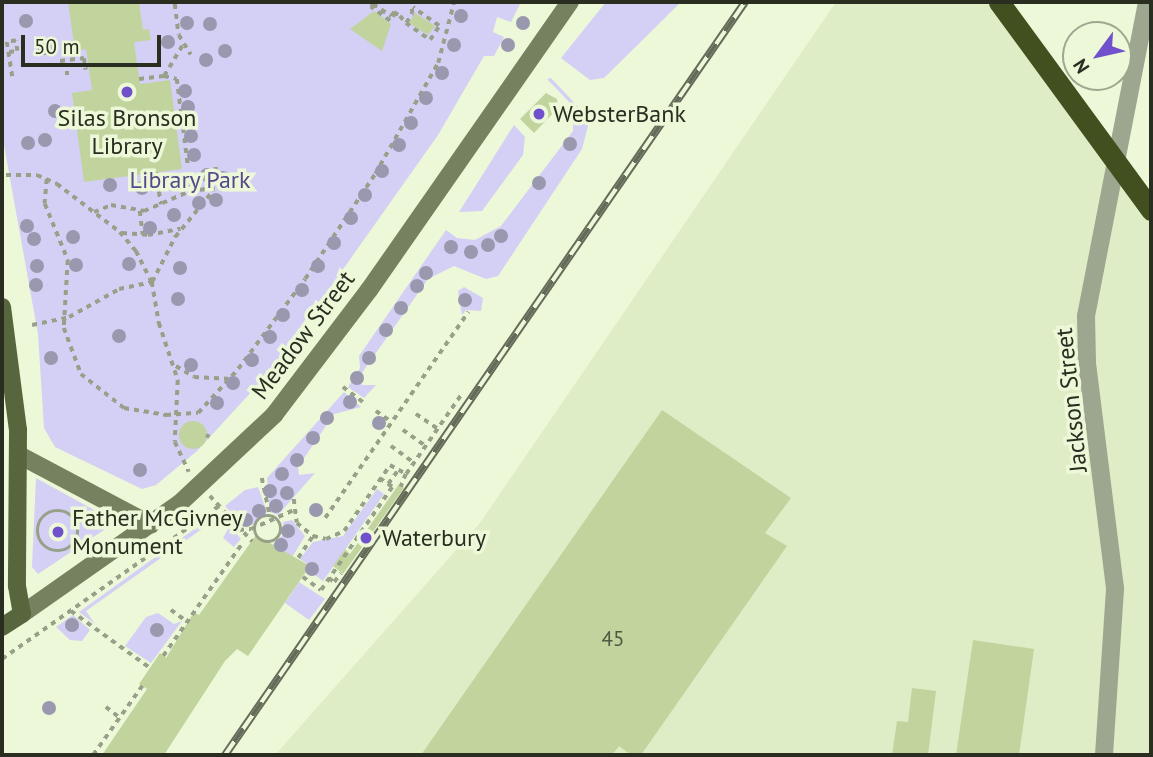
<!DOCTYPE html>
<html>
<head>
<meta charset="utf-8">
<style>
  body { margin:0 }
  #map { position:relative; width:1153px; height:757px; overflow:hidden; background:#ecf8d8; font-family:"PT Sans",sans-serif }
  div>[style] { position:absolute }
  .built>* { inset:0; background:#deedc5 }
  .green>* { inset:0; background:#d4cff5 }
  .building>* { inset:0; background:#c1d49e }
  .round { border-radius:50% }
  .path>* { height:3.5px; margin-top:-1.75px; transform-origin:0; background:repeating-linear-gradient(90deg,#97a088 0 5px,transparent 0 10px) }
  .path>.ring { margin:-1.75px; padding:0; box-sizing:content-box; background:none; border:3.5px solid #97a088; border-radius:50% }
  .street>* { height:18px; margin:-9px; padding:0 9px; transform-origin:9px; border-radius:9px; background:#9da68f }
  .secondary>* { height:18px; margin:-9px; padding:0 9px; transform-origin:9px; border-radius:9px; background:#75815f }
  .primary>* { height:18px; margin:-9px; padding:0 9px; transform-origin:9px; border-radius:9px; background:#58663d }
  .rail>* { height:8px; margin-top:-4px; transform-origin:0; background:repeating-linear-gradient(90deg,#ecf8d8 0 16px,#646b58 0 32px); box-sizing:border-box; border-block:2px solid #646b58 }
  .highway-bridge>* { height:21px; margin:-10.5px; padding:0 10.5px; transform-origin:10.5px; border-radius:10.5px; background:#41501e }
  .trees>* { width:14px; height:14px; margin:-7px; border-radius:50%; background:#9998ae }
  .dots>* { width:19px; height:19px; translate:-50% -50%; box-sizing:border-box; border:4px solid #ecf8d8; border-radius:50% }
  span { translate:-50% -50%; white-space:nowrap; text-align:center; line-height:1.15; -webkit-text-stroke:7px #ecf8d8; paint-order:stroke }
  .number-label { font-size:21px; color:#4f5840 }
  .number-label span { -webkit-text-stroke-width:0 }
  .poi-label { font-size:24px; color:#292e21 }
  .left { translate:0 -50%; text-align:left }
  .park-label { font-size:24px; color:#55498b }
  .street-label { font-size:24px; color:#292e21 }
  .frame { position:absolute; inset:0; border:4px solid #292e21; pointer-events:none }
  .north { position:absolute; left:1062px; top:21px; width:70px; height:70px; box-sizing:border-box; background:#ecf8d8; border:2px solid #9ea78f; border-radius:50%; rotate:237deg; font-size:19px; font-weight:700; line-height:28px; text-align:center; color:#292e21 }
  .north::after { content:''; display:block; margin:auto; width:24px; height:32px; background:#7051cb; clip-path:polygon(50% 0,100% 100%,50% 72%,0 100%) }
  .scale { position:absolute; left:21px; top:35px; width:140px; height:32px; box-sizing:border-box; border:4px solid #292e21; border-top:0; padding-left:9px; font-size:21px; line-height:24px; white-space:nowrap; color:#292e21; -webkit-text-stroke:5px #ecf8d8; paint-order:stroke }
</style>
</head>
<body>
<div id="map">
  <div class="built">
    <div style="clip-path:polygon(836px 2px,987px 2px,1151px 225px,1151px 755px,275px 755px,480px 523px)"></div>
  </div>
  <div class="green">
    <div style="clip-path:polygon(2px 2px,521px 2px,511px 22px,497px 17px,493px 32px,504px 37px,494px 56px,484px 56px,438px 135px,274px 367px,197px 451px,156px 485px,142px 489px,55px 447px,44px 428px,38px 334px,2px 134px)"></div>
    <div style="clip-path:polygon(606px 2px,681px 2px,604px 78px,590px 80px,561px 58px)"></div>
    <div style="clip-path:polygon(551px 78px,583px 112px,588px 126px,582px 149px,498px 276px,486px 279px,454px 266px,428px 279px,359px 377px,362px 385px,376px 385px,364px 398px,348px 387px,360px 368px,359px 356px,446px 230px,457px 238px,475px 240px,501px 226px,573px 131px,573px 106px,547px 79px)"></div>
    <div style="clip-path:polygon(514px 125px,525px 137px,523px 155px,482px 211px,459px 212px)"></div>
    <div style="clip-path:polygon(464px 287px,483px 298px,481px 311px,466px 310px,462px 315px,458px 291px)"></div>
    <div style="clip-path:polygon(344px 392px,361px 407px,334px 414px,298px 467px,299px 475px,315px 473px,278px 515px,270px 512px,267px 478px)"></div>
    <div style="clip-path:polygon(36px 478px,116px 522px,38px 574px,32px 567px)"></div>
    <div style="clip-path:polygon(258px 487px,267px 512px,252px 525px,240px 523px,225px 506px,245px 490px)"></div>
    <div style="clip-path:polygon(377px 489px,384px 494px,323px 581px,308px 570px,310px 566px,300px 559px,313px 542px,343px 536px)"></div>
    <div style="clip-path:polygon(218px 512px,241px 539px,234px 547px,223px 538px,228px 529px,219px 521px,209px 524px,86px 611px,95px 624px,79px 612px)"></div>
    <div style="clip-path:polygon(292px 520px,305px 536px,291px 559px,271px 546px,284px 534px,283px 522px)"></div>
    <div style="clip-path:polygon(299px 582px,325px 599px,309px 620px,285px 603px)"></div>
    <div style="clip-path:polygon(158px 613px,174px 624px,182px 621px,151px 663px,125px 646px,146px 617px)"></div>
    <div style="clip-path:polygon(73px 615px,90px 630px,82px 641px,70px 640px,56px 627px)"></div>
  </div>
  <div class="building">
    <div style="clip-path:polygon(68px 2px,139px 2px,143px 30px,149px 29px,151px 40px,134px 42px,140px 84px,170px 80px,182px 169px,84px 182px,72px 93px,92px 90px,86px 49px,75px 51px)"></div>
    <div style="clip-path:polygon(374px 11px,391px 24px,382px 51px,350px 29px)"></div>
    <div style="clip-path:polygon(415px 13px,435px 26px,428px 35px,409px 23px)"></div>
    <div style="clip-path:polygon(546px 93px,557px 99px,558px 108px,534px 133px,520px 119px)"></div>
    <div style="clip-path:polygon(662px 410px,791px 498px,765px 533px,787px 546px,641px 755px,631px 755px,619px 746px,612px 755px,421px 755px)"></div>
    <div class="round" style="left:179px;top:421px;width:28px;height:28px"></div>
    <div style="clip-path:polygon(399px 484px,404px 488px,343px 574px,333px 566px,345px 549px,350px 554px)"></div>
    <div style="clip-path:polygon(256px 535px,310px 566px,248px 656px,237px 649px,225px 661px,164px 755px,102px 755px,147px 689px,139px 684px,160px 653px,166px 658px,194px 612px,199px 615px)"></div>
    <div style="clip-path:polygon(973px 640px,1034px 649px,1019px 755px,956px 755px)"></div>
    <div style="clip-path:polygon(912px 688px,936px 691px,928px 755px,892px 755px,897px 721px,908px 722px)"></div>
  </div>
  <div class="path">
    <div style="left:175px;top:4px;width:31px;rotate:83deg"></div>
    <div style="left:179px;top:35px;width:23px;rotate:59deg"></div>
    <div style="left:396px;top:13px;width:10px;rotate:127deg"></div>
    <div style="left:390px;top:21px;width:24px;rotate:-144deg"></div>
    <div style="left:371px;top:7px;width:4px;rotate:-56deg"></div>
    <div style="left:373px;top:4px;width:22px;rotate:34deg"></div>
    <div style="left:391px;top:16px;width:5px;rotate:-53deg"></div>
    <div style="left:394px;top:12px;width:7px;rotate:34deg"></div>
    <div style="left:400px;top:16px;width:9px;rotate:49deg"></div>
    <div style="left:406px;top:23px;width:11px;rotate:-56deg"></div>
    <div style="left:412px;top:14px;width:12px;rotate:-95deg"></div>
    <div style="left:406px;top:23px;width:29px;rotate:35deg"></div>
    <div style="left:430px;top:40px;width:17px;rotate:-57deg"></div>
    <div style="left:439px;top:26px;width:32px;rotate:-145deg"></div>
    <div style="left:9px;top:52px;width:8px;rotate:-7deg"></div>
    <div style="left:17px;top:51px;width:10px;rotate:-96deg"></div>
    <div style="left:16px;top:41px;width:9px;rotate:174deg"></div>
    <div style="left:7px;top:42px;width:38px;rotate:81deg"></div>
    <div style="left:60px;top:61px;width:24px;rotate:-7deg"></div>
    <div style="left:84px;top:58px;width:12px;rotate:81deg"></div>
    <div style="left:65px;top:73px;width:4px"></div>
    <div style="left:164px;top:76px;width:39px;rotate:-59deg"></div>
    <div style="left:139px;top:79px;width:25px;rotate:-7deg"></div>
    <div style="left:164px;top:76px;width:13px;rotate:13deg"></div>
    <div style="left:177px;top:79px;width:87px;rotate:82.7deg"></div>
    <div style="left:156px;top:172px;width:33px;rotate:81deg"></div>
    <div style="left:6px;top:175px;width:31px"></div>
    <div style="left:37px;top:175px;width:22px;rotate:24deg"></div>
    <div style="left:57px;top:184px;width:79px;rotate:37.3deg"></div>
    <div style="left:120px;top:232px;width:25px;rotate:50deg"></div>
    <div style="left:136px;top:251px;width:35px;rotate:63deg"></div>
    <div style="left:152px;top:282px;width:42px;rotate:80.3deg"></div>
    <div style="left:159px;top:323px;width:60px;rotate:71.6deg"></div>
    <div style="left:178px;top:380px;width:62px;rotate:92.8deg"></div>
    <div style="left:175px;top:442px;width:33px;rotate:65deg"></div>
    <div style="left:47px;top:179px;width:25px;rotate:95deg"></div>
    <div style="left:45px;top:204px;width:61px;rotate:67.7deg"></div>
    <div style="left:68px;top:260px;width:68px;rotate:93.4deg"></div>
    <div style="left:64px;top:328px;width:49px;rotate:69.7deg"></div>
    <div style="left:81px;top:374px;width:55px;rotate:38.3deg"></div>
    <div style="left:124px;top:408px;width:43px;rotate:9.5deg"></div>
    <div style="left:166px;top:415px;width:32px;rotate:-4deg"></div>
    <div style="left:198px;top:413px;width:59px;rotate:-47.7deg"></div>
    <div style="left:238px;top:369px;width:112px;rotate:-53.3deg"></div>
    <div style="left:305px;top:279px;width:126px;rotate:-56.3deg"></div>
    <div style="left:375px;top:174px;width:128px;rotate:-60.4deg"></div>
    <div style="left:438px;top:63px;width:63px;rotate:-75.3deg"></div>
    <div style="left:140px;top:211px;width:24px;rotate:83deg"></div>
    <div style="left:94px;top:212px;width:18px;rotate:-22deg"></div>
    <div style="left:111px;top:205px;width:34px;rotate:10deg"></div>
    <div style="left:144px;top:211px;width:50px;rotate:-23.5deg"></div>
    <div style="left:190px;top:191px;width:23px;rotate:-7deg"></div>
    <div style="left:122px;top:233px;width:26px;rotate:4deg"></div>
    <div style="left:148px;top:235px;width:33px;rotate:-11deg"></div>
    <div style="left:152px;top:282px;width:51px;rotate:-62.9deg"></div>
    <div style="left:175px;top:237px;width:58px;rotate:-50.6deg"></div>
    <div style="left:212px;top:192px;width:27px;rotate:-82deg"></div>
    <div style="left:32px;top:325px;width:38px;rotate:-12deg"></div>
    <div style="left:69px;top:317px;width:57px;rotate:-29.2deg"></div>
    <div style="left:119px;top:289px;width:34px;rotate:-12deg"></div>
    <div style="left:176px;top:366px;width:21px;rotate:31deg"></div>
    <div style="left:194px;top:377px;width:34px;rotate:3deg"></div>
    <div style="left:343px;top:387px;width:25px;rotate:37deg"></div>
    <div style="left:376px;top:411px;width:19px;rotate:35deg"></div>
    <div style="left:416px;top:414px;width:27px;rotate:34deg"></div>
    <div style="left:403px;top:430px;width:28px;rotate:35deg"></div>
    <div style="left:206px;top:435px;width:4px;rotate:27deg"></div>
    <div style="left:391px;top:446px;width:29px;rotate:36deg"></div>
    <div style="left:406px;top:474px;width:96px;rotate:-55.2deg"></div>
    <div style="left:262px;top:478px;width:39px;rotate:78deg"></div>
    <div style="left:388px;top:484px;width:19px;rotate:-54deg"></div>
    <div style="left:210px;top:496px;width:62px;rotate:47deg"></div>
    <div style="left:294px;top:499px;width:24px;rotate:83deg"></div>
    <div style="left:297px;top:523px;width:21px;rotate:39deg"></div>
    <div style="left:313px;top:536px;width:13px;rotate:13deg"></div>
    <div style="left:326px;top:539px;width:20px;rotate:-24deg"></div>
    <div style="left:344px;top:531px;width:80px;rotate:-55.1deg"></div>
    <div style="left:390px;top:465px;width:18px;rotate:29deg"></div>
    <div style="left:406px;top:474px;width:14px;rotate:111deg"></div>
    <div class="ring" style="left:38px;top:511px;width:36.5px;height:36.5px"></div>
    <div class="ring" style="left:255px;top:516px;width:22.5px;height:22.5px"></div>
    <div style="left:325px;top:518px;width:251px;rotate:-55.2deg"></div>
    <div style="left:239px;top:530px;width:12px;rotate:-5deg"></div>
    <div style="left:251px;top:529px;width:49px;rotate:-24deg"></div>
    <div style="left:298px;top:558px;width:29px;rotate:-56deg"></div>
    <div style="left:303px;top:577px;width:22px;rotate:36deg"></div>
    <div style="left:321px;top:590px;width:125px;rotate:-55.4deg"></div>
    <div style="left:392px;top:487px;width:18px;rotate:-146deg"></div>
    <div style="left:329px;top:578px;width:6px;rotate:39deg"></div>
    <div style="left:334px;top:582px;width:11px;rotate:-52deg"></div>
    <div style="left:171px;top:610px;width:17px;rotate:36deg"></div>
    <div style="left:71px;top:611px;width:97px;rotate:35.8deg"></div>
    <div style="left:163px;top:656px;width:136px;rotate:-54.9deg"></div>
    <div style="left:2px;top:659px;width:266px;rotate:-35.2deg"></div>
    <div style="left:106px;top:707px;width:18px;rotate:38deg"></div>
    <div style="left:93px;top:755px;width:85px;rotate:-54.6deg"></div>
  </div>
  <div class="street">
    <div style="left:1104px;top:755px;width:167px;rotate:-86.2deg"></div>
    <div style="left:1115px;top:588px;width:227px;rotate:-97.1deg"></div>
    <div style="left:1087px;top:363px;width:47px;rotate:-91.2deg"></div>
    <div style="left:1086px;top:316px;width:320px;rotate:-79deg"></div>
  </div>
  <div class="secondary">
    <div style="left:19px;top:455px;width:149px;rotate:27.9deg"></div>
    <div style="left:22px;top:614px;width:193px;rotate:-35.1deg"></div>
    <div style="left:180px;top:503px;width:129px;rotate:-43.1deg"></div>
    <div style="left:274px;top:415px;width:157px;rotate:-52.8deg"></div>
    <div style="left:369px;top:290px;width:351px;rotate:-55.1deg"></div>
  </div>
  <div class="primary">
    <div style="left:2px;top:307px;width:124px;rotate:82.6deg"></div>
    <div style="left:18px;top:430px;width:156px;rotate:90.4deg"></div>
    <div style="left:17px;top:586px;width:28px;rotate:80deg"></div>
    <div style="left:22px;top:614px;width:24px;rotate:147deg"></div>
  </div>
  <div class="rail">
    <div style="left:225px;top:755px;width:915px;rotate:-55.37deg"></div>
  </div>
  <div class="highway-bridge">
    <div style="left:999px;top:2px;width:258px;rotate:53.8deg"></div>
  </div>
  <div class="trees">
    <div style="left:461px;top:16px"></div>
    <div style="left:26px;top:21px"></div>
    <div style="left:187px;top:23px"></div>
    <div style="left:523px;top:23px"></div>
    <div style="left:210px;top:24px"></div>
    <div style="left:168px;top:42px"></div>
    <div style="left:454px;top:45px"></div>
    <div style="left:508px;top:45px"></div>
    <div style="left:45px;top:48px"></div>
    <div style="left:225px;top:51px"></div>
    <div style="left:206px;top:60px"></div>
    <div style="left:442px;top:73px"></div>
    <div style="left:185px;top:91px"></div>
    <div style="left:426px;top:98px"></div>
    <div style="left:188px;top:107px"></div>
    <div style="left:55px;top:111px"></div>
    <div style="left:411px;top:123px"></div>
    <div style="left:191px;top:136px"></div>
    <div style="left:45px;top:140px"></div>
    <div style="left:28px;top:143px"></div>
    <div style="left:570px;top:144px"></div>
    <div style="left:399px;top:145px"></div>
    <div style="left:194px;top:155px"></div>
    <div style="left:382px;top:171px"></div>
    <div style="left:207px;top:175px"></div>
    <div style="left:223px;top:178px"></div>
    <div style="left:192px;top:181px"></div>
    <div style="left:539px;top:183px"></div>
    <div style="left:110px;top:185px"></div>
    <div style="left:142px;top:188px"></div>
    <div style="left:365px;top:195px"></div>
    <div style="left:216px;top:200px"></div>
    <div style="left:199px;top:203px"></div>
    <div style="left:174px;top:215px"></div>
    <div style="left:351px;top:218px"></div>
    <div style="left:27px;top:226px"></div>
    <div style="left:150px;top:228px"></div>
    <div style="left:501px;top:236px"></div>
    <div style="left:73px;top:237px"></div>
    <div style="left:34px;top:239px"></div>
    <div style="left:334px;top:243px"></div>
    <div style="left:488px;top:245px"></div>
    <div style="left:451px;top:247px"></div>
    <div style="left:471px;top:252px"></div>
    <div style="left:129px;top:264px"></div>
    <div style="left:76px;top:265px"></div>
    <div style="left:37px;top:266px"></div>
    <div style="left:318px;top:266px"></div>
    <div style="left:180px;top:268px"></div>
    <div style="left:426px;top:273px"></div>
    <div style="left:36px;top:285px"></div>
    <div style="left:417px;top:286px"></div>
    <div style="left:302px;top:290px"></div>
    <div style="left:178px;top:299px"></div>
    <div style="left:465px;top:300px"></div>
    <div style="left:401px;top:308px"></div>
    <div style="left:283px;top:315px"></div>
    <div style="left:386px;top:330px"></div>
    <div style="left:119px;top:336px"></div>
    <div style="left:270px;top:337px"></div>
    <div style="left:51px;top:358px"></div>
    <div style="left:369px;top:358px"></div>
    <div style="left:252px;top:360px"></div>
    <div style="left:191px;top:365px"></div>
    <div style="left:357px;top:378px"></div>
    <div style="left:233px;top:383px"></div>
    <div style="left:350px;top:402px"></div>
    <div style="left:217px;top:403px"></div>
    <div style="left:327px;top:418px"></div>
    <div style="left:379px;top:423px"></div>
    <div style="left:313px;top:438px"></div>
    <div style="left:297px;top:460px"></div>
    <div style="left:140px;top:470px"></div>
    <div style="left:282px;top:474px"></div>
    <div style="left:270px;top:491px"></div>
    <div style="left:287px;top:493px"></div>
    <div style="left:276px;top:506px"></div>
    <div style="left:316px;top:510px"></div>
    <div style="left:259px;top:511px"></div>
    <div style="left:246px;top:520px"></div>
    <div style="left:288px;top:531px"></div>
    <div style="left:281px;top:545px"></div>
    <div style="left:312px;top:569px"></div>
    <div style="left:72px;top:625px"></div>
    <div style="left:157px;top:630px"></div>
    <div style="left:49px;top:708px"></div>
  </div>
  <div class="dots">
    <div style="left:127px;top:92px;background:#7051cb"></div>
    <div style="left:539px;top:114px;background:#7051cb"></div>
    <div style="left:58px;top:532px;background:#7051cb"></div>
    <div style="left:366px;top:538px;background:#7051cb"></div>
  </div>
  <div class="number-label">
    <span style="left:613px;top:639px">45</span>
  </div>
  <div class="poi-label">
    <span class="left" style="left:553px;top:114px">WebsterBank</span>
    <span style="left:127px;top:132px">Silas Bronson<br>Library</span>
    <span class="left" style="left:72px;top:532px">Father McGivney<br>Monument</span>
    <span class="left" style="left:382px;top:538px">Waterbury</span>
  </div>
  <div class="park-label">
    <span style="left:190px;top:180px">Library Park</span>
  </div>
  <div class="street-label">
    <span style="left:303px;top:335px;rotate:-53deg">Meadow Street</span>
    <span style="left:1071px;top:400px;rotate:-96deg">Jackson Street</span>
  </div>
  <div class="frame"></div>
  <div class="north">N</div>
  <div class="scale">50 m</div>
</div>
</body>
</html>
